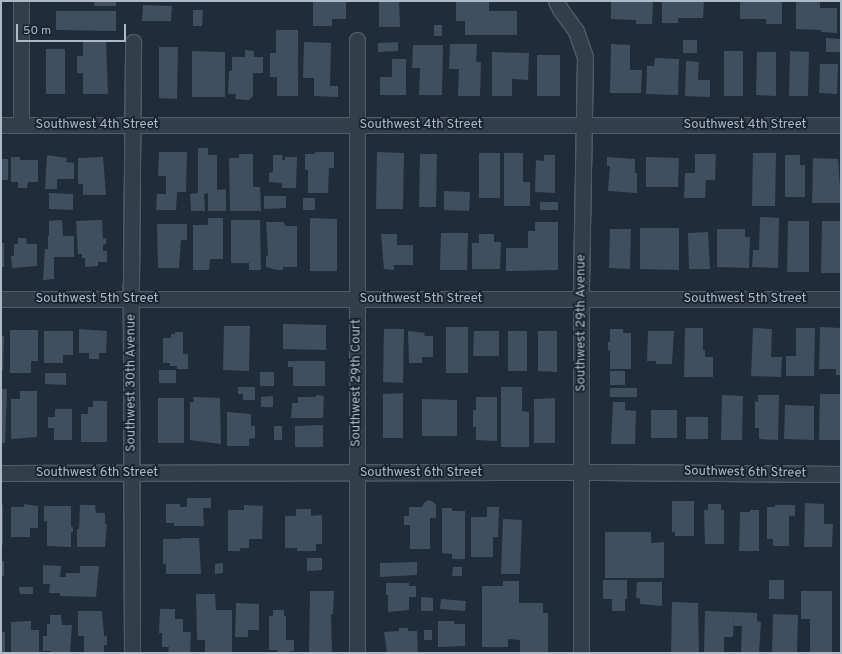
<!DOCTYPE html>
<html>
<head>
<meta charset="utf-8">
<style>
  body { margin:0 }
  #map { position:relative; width:842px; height:654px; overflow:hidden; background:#1f2c3a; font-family:Overpass,sans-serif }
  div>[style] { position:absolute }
  .building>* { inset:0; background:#404f60 }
  .roads { filter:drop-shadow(1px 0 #505c68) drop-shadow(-1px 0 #505c68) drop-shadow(0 1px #505c68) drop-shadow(0 -1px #505c68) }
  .street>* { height:15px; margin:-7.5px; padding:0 7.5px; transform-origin:7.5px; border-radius:7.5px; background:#333e4b }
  span { translate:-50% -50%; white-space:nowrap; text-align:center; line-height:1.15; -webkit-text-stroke:3.5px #18232f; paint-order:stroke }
  .street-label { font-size:13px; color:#adb9c7 }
  .frame { position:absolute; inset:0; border:2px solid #adb9c7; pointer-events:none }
  .scale { position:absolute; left:16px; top:24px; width:110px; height:18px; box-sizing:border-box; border:2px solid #adb9c7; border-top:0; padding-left:5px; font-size:12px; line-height:14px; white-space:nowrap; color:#adb9c7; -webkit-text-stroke:3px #18232f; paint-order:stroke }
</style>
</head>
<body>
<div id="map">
  <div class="building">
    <div style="clip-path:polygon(94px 1px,116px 1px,116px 6px,94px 6px)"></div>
    <div style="clip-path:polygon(313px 1px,346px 1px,346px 19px,332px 19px,332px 26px,313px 26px)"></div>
    <div style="clip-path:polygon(456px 1px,489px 1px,489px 11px,517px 11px,517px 35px,465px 35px,465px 21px,456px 21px)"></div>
    <div style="clip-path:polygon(611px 1px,653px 1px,652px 24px,636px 24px,636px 20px,611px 19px)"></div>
    <div style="clip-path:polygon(662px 1px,704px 1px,703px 18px,678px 18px,678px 23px,662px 23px)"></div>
    <div style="clip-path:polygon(740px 1px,782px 1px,782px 24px,766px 24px,766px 19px,740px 19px)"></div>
    <div style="clip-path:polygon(796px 1px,820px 1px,820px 8px,837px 8px,837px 33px,821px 32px,821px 30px,796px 29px)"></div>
    <div style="clip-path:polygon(379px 2px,399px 2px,400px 27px,379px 27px)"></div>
    <div style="clip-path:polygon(143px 5px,172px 6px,171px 21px,142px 21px)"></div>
    <div style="clip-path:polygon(193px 10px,203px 10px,202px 26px,193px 26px)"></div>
    <div style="clip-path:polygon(56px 11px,116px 11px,116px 31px,56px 30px)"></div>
    <div style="clip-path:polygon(434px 25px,442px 25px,442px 36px,434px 36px)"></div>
    <div style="clip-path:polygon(276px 30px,298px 30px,298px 96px,277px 96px,277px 77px,270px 77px,270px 53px,276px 53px)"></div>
    <div style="clip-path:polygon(826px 38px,841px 39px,841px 52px,826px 52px)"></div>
    <div style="clip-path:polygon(83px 40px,106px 41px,108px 94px,83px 94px,83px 73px,77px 73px,77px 56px,83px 56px)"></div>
    <div style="clip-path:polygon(683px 40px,697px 40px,697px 53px,683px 53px)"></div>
    <div style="clip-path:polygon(304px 42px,331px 43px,330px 86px,338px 86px,338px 97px,314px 96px,314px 78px,303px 78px)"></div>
    <div style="clip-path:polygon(398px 42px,398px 51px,378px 52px,378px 43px)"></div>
    <div style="clip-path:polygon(450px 44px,477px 44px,476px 62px,481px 62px,480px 96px,458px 96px,459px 69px,449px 69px)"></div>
    <div style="clip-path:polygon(611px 44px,630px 45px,630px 70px,642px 70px,641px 93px,610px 93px)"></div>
    <div style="clip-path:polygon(413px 45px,443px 45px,442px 95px,419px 95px,420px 68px,412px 68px)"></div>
    <div style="clip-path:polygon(159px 47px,178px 47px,177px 99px,159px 98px)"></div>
    <div style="clip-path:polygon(46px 49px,65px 49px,65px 94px,46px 94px)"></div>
    <div style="clip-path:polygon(245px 50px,254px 51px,254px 57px,263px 57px,263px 73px,253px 73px,253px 96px,249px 100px,235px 99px,236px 94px,228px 94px,229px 71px,232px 71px,232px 57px,245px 57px)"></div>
    <div style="clip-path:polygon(192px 51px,225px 52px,225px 97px,192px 97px)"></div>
    <div style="clip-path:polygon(724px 51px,743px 51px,743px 96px,724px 96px)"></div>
    <div style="clip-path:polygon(790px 51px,809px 52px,808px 96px,789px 96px)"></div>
    <div style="clip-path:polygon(492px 52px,529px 53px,528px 80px,512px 79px,512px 96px,492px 96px)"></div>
    <div style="clip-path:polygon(757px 52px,776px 52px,776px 96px,756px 95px)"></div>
    <div style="clip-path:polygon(537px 55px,560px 55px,560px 96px,537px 96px)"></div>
    <div style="clip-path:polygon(655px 58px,679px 59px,678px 95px,646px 94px,647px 66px,654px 66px)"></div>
    <div style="clip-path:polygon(392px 59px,406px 59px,406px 95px,380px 95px,380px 77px,392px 77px)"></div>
    <div style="clip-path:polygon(686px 61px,699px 62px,698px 80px,710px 80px,710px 97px,685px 96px)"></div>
    <div style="clip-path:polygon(820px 64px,838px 64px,837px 94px,819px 93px)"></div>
    <div style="clip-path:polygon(198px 148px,208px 148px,208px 155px,217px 155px,217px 190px,226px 189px,226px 211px,208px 211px,208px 193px,204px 194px,205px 211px,191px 211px,190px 194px,198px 193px)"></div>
    <div style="clip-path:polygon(159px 152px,187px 152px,186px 192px,177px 192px,176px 210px,156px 210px,157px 194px,166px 194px,166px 176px,158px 176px)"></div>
    <div style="clip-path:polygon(315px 152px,334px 152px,334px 168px,329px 168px,328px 193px,308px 193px,308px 170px,305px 170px,305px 154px,315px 154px)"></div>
    <div style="clip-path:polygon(377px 152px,404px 153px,403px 209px,376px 209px)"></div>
    <div style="clip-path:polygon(479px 153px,500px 153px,500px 198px,479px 198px)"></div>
    <div style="clip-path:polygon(504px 153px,523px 153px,523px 182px,530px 182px,530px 206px,504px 206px)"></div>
    <div style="clip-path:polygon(753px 153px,776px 153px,775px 206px,752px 206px)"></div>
    <div style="clip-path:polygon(239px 154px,253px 154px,253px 187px,260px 187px,261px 211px,230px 211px,229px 158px,239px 158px)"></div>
    <div style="clip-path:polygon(420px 154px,437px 154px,436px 207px,419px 207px)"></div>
    <div style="clip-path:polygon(695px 154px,716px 154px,715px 180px,706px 180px,705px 198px,684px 198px,685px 173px,695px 173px)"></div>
    <div style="clip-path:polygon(47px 155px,67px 158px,66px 162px,74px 163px,74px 179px,57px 179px,57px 189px,45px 189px)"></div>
    <div style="clip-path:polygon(273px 155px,283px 155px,282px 160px,285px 160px,285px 157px,297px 157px,296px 188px,282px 188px,282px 183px,269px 182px,269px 173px,273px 172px)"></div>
    <div style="clip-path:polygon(544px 155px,555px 155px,555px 193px,535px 192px,536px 160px,544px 161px)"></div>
    <div style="clip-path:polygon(785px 155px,800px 155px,800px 165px,805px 165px,805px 197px,785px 197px)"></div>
    <div style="clip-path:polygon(11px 157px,20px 157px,20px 160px,38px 160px,38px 182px,28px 182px,27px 188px,18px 188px,18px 182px,11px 182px)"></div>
    <div style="clip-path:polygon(103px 157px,106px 195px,83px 195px,83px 184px,78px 184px,78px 158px)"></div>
    <div style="clip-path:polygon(607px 157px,635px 159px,635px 173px,637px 173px,637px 193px,608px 191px,610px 166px,607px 166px)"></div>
    <div style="clip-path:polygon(646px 157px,679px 158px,678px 187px,646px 187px)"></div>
    <div style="clip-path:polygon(813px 158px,838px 159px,841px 203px,812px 203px)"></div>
    <div style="clip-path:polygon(1px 159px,8px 159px,8px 180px,1px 180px)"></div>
    <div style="clip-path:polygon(444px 191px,470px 192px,469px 211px,444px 210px)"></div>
    <div style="clip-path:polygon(49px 193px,73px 194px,73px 210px,49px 209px)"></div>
    <div style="clip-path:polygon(264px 196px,286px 196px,286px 208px,264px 209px)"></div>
    <div style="clip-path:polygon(303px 198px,315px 198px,315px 210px,303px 210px)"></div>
    <div style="clip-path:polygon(540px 202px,558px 202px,558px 210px,540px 210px)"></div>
    <div style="clip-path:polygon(760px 217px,779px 218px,778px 268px,752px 267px,753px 250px,759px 250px)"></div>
    <div style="clip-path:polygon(208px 218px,223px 218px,223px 259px,210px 259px,209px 270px,193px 270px,193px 225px,208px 225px)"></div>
    <div style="clip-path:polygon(310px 218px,337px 219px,337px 271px,310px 271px)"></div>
    <div style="clip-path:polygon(62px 220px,63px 236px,74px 236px,74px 257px,54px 257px,54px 279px,43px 280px,45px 249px,48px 249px,48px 236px,49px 236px,49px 221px)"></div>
    <div style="clip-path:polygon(102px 220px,103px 239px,106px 238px,106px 244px,103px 245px,103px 251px,107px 251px,107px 262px,98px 262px,98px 266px,85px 267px,85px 258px,82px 258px,82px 254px,78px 254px,76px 221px)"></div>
    <div style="clip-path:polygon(231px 220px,260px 220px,261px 270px,249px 270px,249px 263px,231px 263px)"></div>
    <div style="clip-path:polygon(788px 221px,809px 221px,809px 272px,787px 272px)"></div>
    <div style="clip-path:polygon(822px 221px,841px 221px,841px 273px,821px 273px)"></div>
    <div style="clip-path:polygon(266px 222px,284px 222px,285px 226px,297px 226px,297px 267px,283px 267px,283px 270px,277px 270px,266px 267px,266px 256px,268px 256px)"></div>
    <div style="clip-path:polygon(535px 222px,558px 222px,558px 270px,506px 271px,506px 248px,528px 248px,528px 231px,535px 231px)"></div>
    <div style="clip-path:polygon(157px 224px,187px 224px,187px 240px,181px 240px,179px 268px,158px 268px)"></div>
    <div style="clip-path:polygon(640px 228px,679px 228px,679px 270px,640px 269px)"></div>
    <div style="clip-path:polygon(610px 229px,631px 229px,630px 269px,609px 268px)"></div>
    <div style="clip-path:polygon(717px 229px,745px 229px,745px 237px,750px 237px,749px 268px,717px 267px)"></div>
    <div style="clip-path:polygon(708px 232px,710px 269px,689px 269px,688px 233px)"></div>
    <div style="clip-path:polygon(441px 233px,468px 233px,467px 270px,440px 270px)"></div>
    <div style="clip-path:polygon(381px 234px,397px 234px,397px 245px,413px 245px,413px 265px,394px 265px,394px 270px,384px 269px)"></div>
    <div style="clip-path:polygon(479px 234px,494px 234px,494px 242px,501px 242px,500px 269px,472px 269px,472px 243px,479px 243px)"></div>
    <div style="clip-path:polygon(18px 238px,26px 238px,27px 244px,37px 244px,37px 266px,12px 268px,11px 256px,14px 256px,14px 244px,18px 244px)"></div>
    <div style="clip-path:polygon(1px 243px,4px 243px,4px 267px,1px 267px)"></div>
    <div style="clip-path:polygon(283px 324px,326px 325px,326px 350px,283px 349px)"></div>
    <div style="clip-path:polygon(224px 326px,250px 326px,249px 371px,223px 370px)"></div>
    <div style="clip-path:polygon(446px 327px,468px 327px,468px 373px,446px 373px)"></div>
    <div style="clip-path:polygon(820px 327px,841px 328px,841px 375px,836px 375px,836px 369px,819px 369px)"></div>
    <div style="clip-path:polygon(685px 328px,703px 328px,703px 350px,705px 350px,705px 357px,713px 357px,713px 377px,684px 377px)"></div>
    <div style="clip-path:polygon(753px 328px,772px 329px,771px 357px,782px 357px,781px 377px,751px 376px)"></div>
    <div style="clip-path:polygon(796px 328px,815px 328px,814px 376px,786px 376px,786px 356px,796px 356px)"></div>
    <div style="clip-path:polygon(79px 329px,107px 331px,106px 353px,99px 353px,99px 359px,89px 359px,89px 353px,79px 353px)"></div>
    <div style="clip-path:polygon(384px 329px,404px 329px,403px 383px,383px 382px)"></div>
    <div style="clip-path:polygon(610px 329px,623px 329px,623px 333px,631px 333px,631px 369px,610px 369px,610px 350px,608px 351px,608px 342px,610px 342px)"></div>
    <div style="clip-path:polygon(10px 330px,38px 330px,38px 361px,31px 361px,31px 373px,10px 373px)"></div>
    <div style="clip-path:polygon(44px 331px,73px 331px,73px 355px,63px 355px,63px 363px,44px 363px)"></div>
    <div style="clip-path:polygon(408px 331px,425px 333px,424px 336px,433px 336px,433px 357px,422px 357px,422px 363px,409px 363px)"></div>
    <div style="clip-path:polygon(474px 331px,499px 331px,499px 356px,473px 356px)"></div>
    <div style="clip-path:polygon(508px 331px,527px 331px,527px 371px,508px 371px)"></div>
    <div style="clip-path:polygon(538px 331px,557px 331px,557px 372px,538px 371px)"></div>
    <div style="clip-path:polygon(648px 331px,674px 331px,672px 364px,656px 364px,656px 361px,647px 361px)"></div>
    <div style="clip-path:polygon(175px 332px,183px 332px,183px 354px,188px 354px,188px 369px,177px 369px,177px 366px,170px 366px,170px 363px,163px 363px,163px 338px,171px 338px,171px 334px,175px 334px)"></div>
    <div style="clip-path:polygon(1px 335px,4px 336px,3px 370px,1px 370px)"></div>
    <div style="clip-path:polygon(288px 361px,325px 361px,325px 386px,293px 386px,293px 367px,288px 367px)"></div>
    <div style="clip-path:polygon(159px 370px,176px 370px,176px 383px,159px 383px)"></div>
    <div style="clip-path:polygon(610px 371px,625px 371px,625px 385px,610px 385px)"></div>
    <div style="clip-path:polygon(260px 372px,274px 372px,274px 386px,260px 386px)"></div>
    <div style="clip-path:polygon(45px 373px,66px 373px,66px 385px,45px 384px)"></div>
    <div style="clip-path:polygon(238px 387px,255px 387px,255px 400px,243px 400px,243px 394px,238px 394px)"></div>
    <div style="clip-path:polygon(501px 387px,522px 387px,522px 411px,529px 412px,529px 447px,501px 447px)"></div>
    <div style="clip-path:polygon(610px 388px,637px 388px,637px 397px,610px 397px)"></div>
    <div style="clip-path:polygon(1px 389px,7px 389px,5px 443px,1px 443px)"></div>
    <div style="clip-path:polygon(20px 391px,37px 391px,37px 437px,11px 439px,11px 399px,20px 399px)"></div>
    <div style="clip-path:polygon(403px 393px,403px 438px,383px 438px,383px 394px)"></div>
    <div style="clip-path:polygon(820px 394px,841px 394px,841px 440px,819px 440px)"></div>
    <div style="clip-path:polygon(316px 395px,324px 396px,323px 418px,291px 418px,292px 403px,298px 403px,298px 397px,316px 397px)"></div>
    <div style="clip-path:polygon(722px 395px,743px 396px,742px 440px,721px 440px)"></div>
    <div style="clip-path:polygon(758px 395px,779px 395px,778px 440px,759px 439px,759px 428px,755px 428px,755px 401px,758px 402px)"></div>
    <div style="clip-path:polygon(273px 396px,273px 407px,261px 407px,261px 397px)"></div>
    <div style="clip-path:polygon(193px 397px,220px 398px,221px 444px,190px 440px,190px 402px,194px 402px)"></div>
    <div style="clip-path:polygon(476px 397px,497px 397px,497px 441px,476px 440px,476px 427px,473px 427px,473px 410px,476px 410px)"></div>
    <div style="clip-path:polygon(158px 398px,184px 398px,184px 443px,158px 443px)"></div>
    <div style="clip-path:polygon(555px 398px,555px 443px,534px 443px,534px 399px)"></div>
    <div style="clip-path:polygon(422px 399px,457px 400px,457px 436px,422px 436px)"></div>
    <div style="clip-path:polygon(93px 401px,107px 401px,107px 442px,81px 442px,81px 414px,88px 414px,88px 407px,93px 407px)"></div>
    <div style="clip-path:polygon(613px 402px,625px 402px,625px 410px,636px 411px,635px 444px,611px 444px)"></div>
    <div style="clip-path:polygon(785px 405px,814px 406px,814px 440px,784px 439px)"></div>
    <div style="clip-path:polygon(55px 409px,72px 409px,72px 440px,54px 440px,54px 428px,48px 428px,48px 417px,55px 417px)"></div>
    <div style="clip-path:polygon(651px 410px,677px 410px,677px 438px,651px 438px)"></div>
    <div style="clip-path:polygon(227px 412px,251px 414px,251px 426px,255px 426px,255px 438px,249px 439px,249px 446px,227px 446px)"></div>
    <div style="clip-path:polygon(686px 417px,708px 417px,708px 439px,686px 439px)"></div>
    <div style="clip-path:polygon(323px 425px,323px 447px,295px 447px,295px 426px)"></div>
    <div style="clip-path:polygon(274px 426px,282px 426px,282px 440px,274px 440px)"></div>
    <div style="clip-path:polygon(187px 498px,211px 498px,211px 508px,203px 508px,204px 526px,174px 526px,174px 523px,166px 523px,166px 504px,180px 504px,180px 507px,187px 507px)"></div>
    <div style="clip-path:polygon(428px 500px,432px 501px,436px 505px,436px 518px,430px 518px,430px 549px,410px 549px,410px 525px,404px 525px,404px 516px,409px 516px,409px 507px,422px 507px,424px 503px)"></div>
    <div style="clip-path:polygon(672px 501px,694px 501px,694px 536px,675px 536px,675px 532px,672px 532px)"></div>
    <div style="clip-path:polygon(805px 503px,824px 504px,824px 524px,833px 524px,832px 547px,804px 547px)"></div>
    <div style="clip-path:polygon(24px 504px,38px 506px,38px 528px,30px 528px,30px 537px,11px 537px,11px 507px,24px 507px)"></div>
    <div style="clip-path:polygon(708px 504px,721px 504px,721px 510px,724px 510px,724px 544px,705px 544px,704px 510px,708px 510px)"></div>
    <div style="clip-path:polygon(1px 505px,3px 505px,3px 545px,1px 545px)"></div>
    <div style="clip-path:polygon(80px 505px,95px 505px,96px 513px,105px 513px,105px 524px,107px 524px,105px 547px,77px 547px,77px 529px,79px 529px)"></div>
    <div style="clip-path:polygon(244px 505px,263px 506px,262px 539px,249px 539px,249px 548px,240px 548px,240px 551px,228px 551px,228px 510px,244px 510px)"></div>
    <div style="clip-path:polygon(775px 505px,795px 505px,795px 516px,789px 516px,789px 546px,773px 546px,773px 539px,767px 539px,767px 507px,775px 507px)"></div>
    <div style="clip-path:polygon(44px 506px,71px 506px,71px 527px,73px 527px,73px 532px,71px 532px,71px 547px,47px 546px,47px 521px,44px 521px)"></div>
    <div style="clip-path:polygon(487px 507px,499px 507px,498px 537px,493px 537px,493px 557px,471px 557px,471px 517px,487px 517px)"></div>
    <div style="clip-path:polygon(442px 508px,452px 508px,452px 511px,465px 511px,465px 559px,452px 559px,452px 554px,442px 553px)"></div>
    <div style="clip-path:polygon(296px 509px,311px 509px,311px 516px,322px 515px,322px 544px,316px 544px,316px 551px,297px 551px,297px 548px,285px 548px,285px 516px,296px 516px)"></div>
    <div style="clip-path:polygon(750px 510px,759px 510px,759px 551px,739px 551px,740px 512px,750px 512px)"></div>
    <div style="clip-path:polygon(503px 519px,522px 520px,520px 574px,501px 574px)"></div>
    <div style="clip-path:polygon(605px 532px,651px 532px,651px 543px,664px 542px,664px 578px,605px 578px)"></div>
    <div style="clip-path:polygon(181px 538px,199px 538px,201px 574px,166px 574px,166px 564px,163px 564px,163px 539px,181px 539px)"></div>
    <div style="clip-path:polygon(307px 558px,322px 558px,322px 570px,307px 571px)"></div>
    <div style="clip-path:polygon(1px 561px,4px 561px,4px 576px,1px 576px)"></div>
    <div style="clip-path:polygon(417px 562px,417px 575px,380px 577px,380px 563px)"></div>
    <div style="clip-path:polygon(223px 563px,223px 573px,215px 574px,215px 564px)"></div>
    <div style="clip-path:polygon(43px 565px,61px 566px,60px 577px,66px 577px,66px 573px,80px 573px,80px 566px,99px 566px,96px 597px,60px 596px,60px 593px,49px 593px,50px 584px,43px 584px)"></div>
    <div style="clip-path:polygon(453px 567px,462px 567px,462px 576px,452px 576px)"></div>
    <div style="clip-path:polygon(603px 580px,627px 580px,627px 599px,625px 599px,625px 611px,612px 611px,612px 599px,603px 599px)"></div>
    <div style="clip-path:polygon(769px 580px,784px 580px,784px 599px,769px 599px)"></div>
    <div style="clip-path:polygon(503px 581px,519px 581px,519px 603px,543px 603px,543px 613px,548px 613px,548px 652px,520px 652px,520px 640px,508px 639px,508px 647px,482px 647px,482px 586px,503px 586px)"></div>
    <div style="clip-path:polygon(637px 582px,662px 582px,662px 606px,640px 604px,640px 598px,636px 598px)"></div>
    <div style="clip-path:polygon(386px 583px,409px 583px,409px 586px,416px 586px,416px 597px,409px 597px,409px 610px,388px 612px,388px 595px,386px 595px)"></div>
    <div style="clip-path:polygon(19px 587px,33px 587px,33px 594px,20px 594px)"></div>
    <div style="clip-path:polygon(310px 591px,334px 591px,333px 614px,331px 614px,332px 653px,309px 653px)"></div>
    <div style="clip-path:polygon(801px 591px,832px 591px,832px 653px,810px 653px,810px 619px,801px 619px)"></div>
    <div style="clip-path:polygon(196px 594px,215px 594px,216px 610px,232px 610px,232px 653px,205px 653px,205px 640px,197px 640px)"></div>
    <div style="clip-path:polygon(421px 597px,433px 598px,433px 611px,421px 611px)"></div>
    <div style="clip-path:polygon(441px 599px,466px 601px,465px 611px,440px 609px)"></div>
    <div style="clip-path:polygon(672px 602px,698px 603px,699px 653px,671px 653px)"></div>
    <div style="clip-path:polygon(236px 603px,259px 604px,259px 630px,248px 630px,248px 637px,235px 637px)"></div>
    <div style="clip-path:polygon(160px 609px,175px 609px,175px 619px,183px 619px,183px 632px,191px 632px,190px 653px,168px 653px,169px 647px,162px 647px,162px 633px,159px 633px)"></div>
    <div style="clip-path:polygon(273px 610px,284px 610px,284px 616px,286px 616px,286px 640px,294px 640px,294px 651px,278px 653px,277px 650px,269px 650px,269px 616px,273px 616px)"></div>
    <div style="clip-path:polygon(78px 611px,102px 611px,104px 636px,107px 636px,107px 645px,104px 645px,104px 653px,84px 653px,84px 636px,78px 636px)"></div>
    <div style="clip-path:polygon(705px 611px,757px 613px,757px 621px,761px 622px,759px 653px,741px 652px,742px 626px,734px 626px,734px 617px,733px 637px,724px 637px,724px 653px,704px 652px)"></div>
    <div style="clip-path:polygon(773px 614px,798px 615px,797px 653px,772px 653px)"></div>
    <div style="clip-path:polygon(50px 615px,61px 615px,62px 625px,72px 625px,70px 653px,51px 653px,51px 651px,43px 651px,43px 636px,47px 636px,47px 624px,50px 624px)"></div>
    <div style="clip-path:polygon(31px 621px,31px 630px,39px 630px,39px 653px,11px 653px,11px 622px)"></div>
    <div style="clip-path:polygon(438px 621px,454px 621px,454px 624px,465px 624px,465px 646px,438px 647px)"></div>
    <div style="clip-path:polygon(399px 628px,408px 628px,408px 631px,417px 631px,418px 653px,387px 653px,384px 632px,399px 631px)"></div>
    <div style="clip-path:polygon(424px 630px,432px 630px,432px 640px,424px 640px)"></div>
    <div style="clip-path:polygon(1px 632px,5px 632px,5px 653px,1px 653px)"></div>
  </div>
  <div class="roads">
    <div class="street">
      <div style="left:556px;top:1px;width:9px;rotate:63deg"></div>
      <div style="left:560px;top:9px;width:27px;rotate:54deg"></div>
      <div style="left:576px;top:31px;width:28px;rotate:71deg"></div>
      <div style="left:585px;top:57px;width:241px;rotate:91deg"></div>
      <div style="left:581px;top:298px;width:355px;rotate:90deg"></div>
      <div style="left:357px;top:40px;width:613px;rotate:90deg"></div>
      <div style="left:1px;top:125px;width:840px"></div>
      <div style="left:21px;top:125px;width:124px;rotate:-90deg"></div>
      <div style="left:1px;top:299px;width:840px"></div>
      <div style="left:1px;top:473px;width:599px;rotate:-0.1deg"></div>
      <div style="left:600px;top:472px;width:241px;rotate:0.5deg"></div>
      <div style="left:132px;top:653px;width:370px;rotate:-90.2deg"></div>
      <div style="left:131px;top:283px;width:241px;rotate:-89.5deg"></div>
    </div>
  </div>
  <div class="street-label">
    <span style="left:97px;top:125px">Southwest 4th Street</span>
    <span style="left:421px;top:125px">Southwest 4th Street</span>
    <span style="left:745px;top:125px">Southwest 4th Street</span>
    <span style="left:97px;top:299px">Southwest 5th Street</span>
    <span style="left:421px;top:299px">Southwest 5th Street</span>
    <span style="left:745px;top:299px">Southwest 5th Street</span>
    <span style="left:582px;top:323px;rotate:-90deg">Southwest 29th Avenue</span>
    <span style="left:132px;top:383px;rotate:-90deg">Southwest 30th Avenue</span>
    <span style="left:357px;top:383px;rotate:-90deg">Southwest 29th Court</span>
    <span style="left:97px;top:473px">Southwest 6th Street</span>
    <span style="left:421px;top:473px">Southwest 6th Street</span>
    <span style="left:745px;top:473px;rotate:1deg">Southwest 6th Street</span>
  </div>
  <div class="frame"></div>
  <div class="scale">50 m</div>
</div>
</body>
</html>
